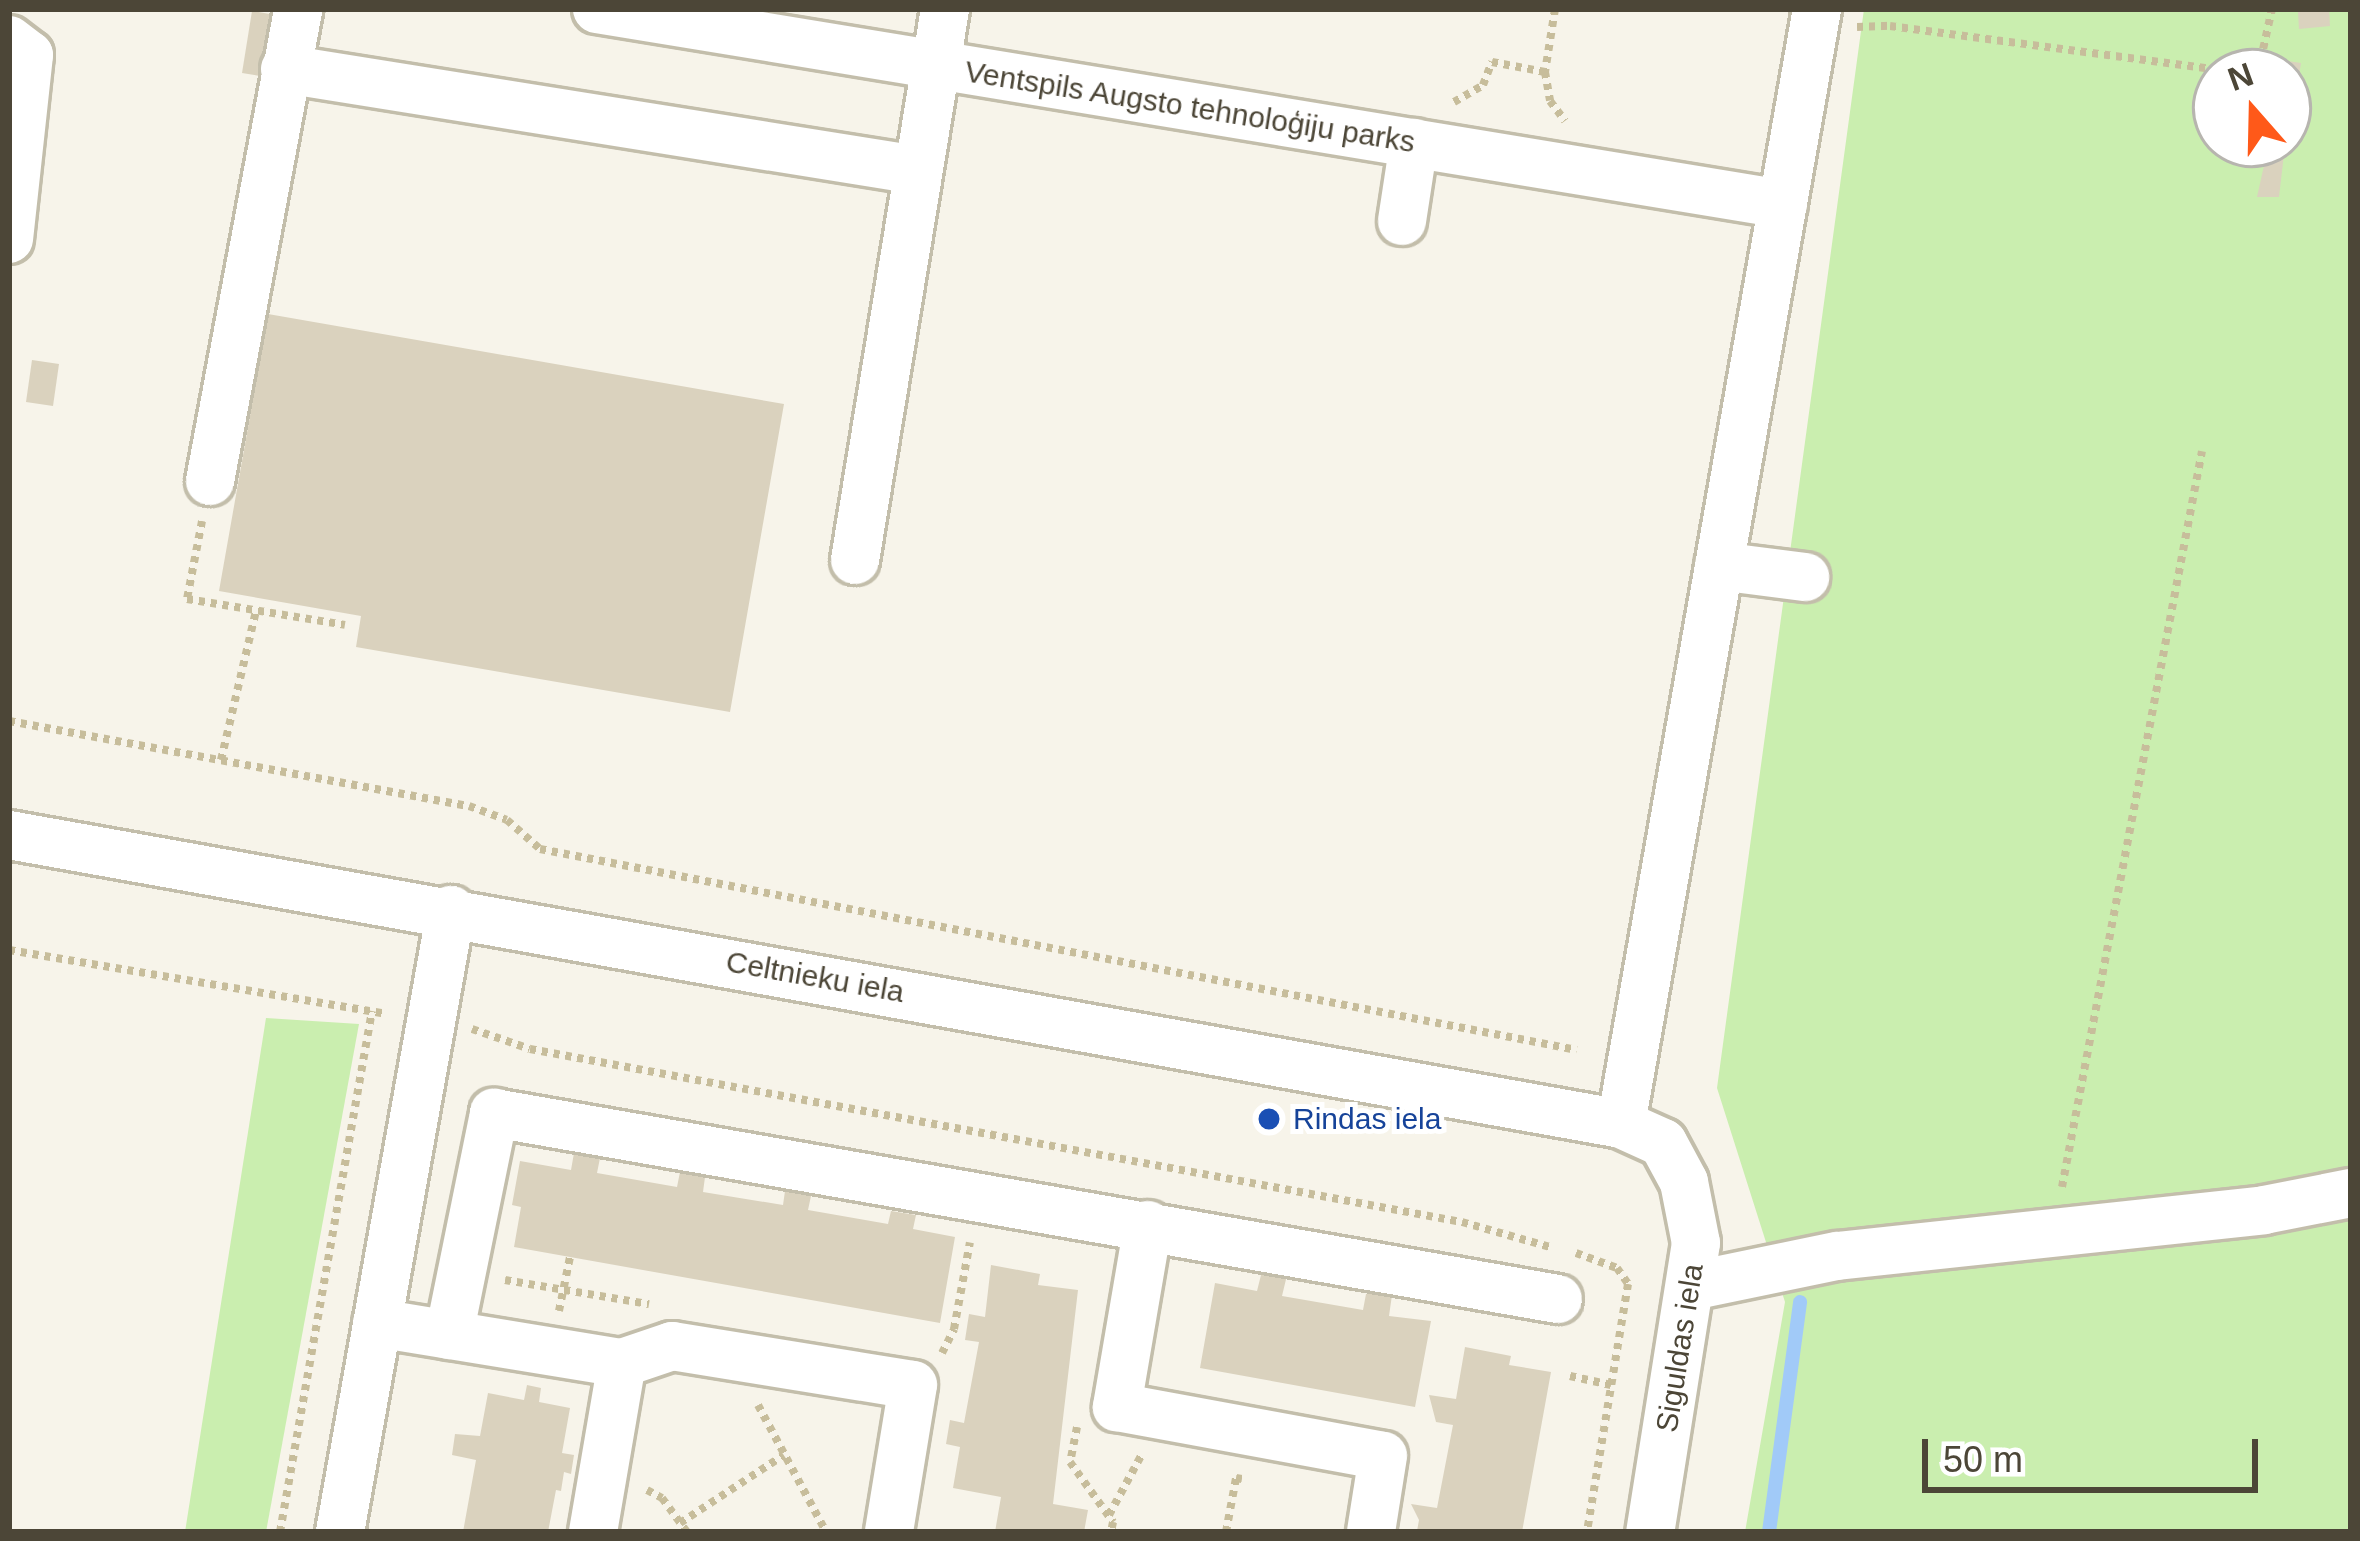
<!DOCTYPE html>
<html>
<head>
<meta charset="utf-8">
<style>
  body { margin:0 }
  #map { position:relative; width:2360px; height:1541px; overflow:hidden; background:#f7f4ea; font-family:Arial,sans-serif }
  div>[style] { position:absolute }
  .green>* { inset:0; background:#caeeaf }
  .stream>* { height:14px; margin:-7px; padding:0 7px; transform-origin:7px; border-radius:7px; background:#a1caf8 }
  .building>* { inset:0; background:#dad2be }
  .path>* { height:8px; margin-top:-4px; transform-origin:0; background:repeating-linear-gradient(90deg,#c7bd9b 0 6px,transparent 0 12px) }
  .roads { filter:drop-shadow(3px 0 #c3beab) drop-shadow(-3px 0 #c3beab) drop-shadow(0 3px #c3beab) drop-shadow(0 -3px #c3beab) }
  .minor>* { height:48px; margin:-24px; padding:0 24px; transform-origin:24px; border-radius:24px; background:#fff }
  .dots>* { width:33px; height:33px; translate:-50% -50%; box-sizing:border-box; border:6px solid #fff; border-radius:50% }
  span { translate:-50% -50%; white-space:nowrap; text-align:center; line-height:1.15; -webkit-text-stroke:10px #fff; paint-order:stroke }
  .street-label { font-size:30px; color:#4c4637 }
  .transit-label { font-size:30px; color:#164399 }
  .left { translate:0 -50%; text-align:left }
  .frame { position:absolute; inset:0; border:12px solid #4c4637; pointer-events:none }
  .north { position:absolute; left:2192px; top:48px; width:120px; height:120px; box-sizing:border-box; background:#fff; border:3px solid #b7b5af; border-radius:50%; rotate:340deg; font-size:33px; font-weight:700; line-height:48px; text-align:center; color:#4c4637 }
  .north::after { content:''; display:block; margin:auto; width:42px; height:54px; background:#ff5919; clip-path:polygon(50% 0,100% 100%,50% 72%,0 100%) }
  .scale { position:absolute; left:1922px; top:1439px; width:336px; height:54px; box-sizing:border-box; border:6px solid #4c4637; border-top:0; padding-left:15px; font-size:36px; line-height:42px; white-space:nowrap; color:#4c4637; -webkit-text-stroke:9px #fff; paint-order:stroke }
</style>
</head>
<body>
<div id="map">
  <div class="green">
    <div style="clip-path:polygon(evenodd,1864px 9px,2351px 9px,2351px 1532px,1745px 1532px,1785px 1302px,1717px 1088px,1864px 9px,2216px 72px,2288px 72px,2288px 144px,2216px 144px,2216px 72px)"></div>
    <div style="clip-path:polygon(266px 1018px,359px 1024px,266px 1532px,185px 1532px)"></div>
  </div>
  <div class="stream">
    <div style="left:1769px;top:1532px;width:232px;rotate:-82.3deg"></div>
  </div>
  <div class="building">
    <div style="clip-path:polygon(2329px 9px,2330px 26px,2299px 29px,2298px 12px)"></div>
    <div style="clip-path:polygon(252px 11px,270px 14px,260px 76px,242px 73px)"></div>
    <div style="clip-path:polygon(2281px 60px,2301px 63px,2294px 106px,2288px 106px,2288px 72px,2278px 72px)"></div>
    <div style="clip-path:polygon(2267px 152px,2284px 154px,2279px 197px,2257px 197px)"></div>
    <div style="clip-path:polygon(268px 314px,784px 404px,730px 712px,356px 647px,361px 616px,219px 591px)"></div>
    <div style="clip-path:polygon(32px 360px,59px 364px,53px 406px,26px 402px)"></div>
    <div style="clip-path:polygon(574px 1153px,600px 1158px,597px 1173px,677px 1187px,680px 1172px,705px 1177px,703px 1192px,783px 1205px,785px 1191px,811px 1196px,808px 1210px,888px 1224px,891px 1211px,916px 1215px,913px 1229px,955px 1237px,940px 1323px,514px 1247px,521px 1207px,512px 1205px,520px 1161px,571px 1170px)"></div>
    <div style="clip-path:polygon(991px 1265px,1040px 1274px,1038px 1285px,1078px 1290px,1053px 1504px,1088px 1510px,1084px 1532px,995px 1532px,1001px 1497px,953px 1488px,960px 1447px,946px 1444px,950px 1420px,964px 1423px,979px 1342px,965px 1340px,969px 1314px,985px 1317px)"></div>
    <div style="clip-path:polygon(1288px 1271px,1282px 1296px,1363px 1310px,1366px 1294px,1393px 1288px,1389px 1316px,1431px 1321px,1415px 1407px,1200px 1368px,1215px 1283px,1257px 1291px,1261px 1275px)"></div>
    <div style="clip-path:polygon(1465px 1347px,1511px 1356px,1509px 1365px,1551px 1372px,1522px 1532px,1417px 1531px,1419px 1520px,1411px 1504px,1437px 1508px,1453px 1425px,1436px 1422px,1429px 1395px,1456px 1399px)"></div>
    <div style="clip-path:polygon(527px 1385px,541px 1388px,539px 1402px,570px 1408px,562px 1453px,574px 1455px,571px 1474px,564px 1472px,561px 1491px,556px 1490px,548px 1532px,463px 1532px,476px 1460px,452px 1455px,455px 1434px,480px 1436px,488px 1393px,524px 1400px)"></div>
  </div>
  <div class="path">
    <div style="left:1555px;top:9px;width:64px;rotate:99deg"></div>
    <div style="left:1545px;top:72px;width:29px;rotate:80deg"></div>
    <div style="left:1550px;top:101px;width:25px;rotate:53deg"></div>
    <div style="left:1857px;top:27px;width:33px;rotate:-2deg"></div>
    <div style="left:1890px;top:26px;width:348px;rotate:7.6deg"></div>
    <div style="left:2258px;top:72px;width:65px;rotate:-77.5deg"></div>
    <div style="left:1454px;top:102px;width:34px;rotate:-30deg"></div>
    <div style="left:1483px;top:85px;width:25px;rotate:-69deg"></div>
    <div style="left:1492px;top:62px;width:54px;rotate:10.7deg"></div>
    <div style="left:202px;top:521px;width:79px;rotate:100.9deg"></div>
    <div style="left:187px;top:599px;width:160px;rotate:9.3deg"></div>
    <div style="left:9px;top:721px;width:468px;rotate:10.5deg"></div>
    <div style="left:469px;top:806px;width:40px;rotate:20.2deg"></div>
    <div style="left:507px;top:820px;width:44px;rotate:41.3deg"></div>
    <div style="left:540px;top:849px;width:1056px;rotate:10.97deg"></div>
    <div style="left:221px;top:760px;width:153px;rotate:-76.8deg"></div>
    <div style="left:9px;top:950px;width:382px;rotate:9.6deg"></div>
    <div style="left:472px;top:1029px;width:61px;rotate:19deg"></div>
    <div style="left:530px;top:1049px;width:948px;rotate:10.52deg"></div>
    <div style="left:1462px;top:1222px;width:91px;rotate:15.9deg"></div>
    <div style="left:2062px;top:1187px;width:749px;rotate:-79.23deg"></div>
    <div style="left:1576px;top:1253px;width:44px;rotate:20.1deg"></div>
    <div style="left:1617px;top:1268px;width:19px;rotate:55deg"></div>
    <div style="left:1628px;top:1284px;width:251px;rotate:99.4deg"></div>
    <div style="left:505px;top:1280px;width:146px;rotate:9.5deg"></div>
    <div style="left:559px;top:1311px;width:55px;rotate:-78.5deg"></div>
    <div style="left:942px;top:1353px;width:27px;rotate:-63deg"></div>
    <div style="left:954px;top:1329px;width:88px;rotate:-79.6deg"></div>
    <div style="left:1570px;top:1376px;width:42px;rotate:12.4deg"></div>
    <div style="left:758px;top:1405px;width:144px;rotate:61.8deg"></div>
    <div style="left:1077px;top:1427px;width:36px;rotate:101deg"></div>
    <div style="left:1070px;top:1462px;width:74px;rotate:54.4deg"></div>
    <div style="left:1113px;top:1522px;width:10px;rotate:101deg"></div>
    <div style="left:647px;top:1490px;width:17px;rotate:28deg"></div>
    <div style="left:662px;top:1498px;width:42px;rotate:53.7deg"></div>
    <div style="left:1109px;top:1515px;width:69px;rotate:-61.6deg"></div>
    <div style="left:680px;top:1523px;width:124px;rotate:-33.2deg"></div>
    <div style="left:280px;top:1532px;width:529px;rotate:-79.99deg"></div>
    <div style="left:1226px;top:1532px;width:55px;rotate:-79.5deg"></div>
    <div style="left:1236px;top:1478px;width:6px;rotate:9deg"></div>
  </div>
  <div class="roads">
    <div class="minor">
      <div style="left:597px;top:9px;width:1202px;rotate:9.34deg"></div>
      <div style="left:9px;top:40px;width:25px;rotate:37deg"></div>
      <div style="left:29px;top:55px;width:185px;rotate:96.2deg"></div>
      <div style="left:285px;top:69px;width:640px;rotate:9.08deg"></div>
      <div style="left:1402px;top:221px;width:79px;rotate:-81.3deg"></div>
      <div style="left:210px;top:481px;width:480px;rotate:-79.4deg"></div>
      <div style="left:855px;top:560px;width:558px;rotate:-80.72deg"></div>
      <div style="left:1719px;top:566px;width:87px;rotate:7.3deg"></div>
      <div style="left:9px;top:835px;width:1638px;rotate:10.16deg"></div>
      <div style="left:1621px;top:1124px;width:46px;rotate:24.3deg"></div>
      <div style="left:1663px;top:1143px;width:44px;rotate:61.7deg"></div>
      <div style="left:1684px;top:1182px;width:62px;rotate:78.9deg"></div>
      <div style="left:1696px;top:1243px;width:293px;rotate:99deg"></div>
      <div style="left:1621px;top:1124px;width:1132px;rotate:-80.03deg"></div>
      <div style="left:1148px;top:1225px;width:185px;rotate:99.7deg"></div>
      <div style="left:1117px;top:1407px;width:270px;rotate:10.4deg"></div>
      <div style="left:1383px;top:1456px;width:77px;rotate:99deg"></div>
      <div style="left:1692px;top:1286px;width:148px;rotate:-11.7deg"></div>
      <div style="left:1837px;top:1256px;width:429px;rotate:-6.1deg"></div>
      <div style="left:2264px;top:1210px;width:89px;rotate:-11.1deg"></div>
      <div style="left:377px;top:1323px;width:248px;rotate:9.3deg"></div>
      <div style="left:622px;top:1363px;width:53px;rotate:-18.8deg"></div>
      <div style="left:672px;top:1346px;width:244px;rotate:9.2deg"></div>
      <div style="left:913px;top:1385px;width:149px;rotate:99.3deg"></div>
      <div style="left:449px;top:1335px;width:227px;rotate:-78.5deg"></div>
      <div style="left:494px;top:1113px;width:1080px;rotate:9.92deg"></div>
      <div style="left:340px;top:1532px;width:632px;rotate:-79.88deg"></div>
      <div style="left:593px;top:1532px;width:171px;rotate:-80.3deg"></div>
    </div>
  </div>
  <div class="dots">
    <div style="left:1269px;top:1119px;background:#1a4fb4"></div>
  </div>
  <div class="street-label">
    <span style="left:1190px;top:107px;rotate:9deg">Ventspils Augsto tehnoloģiju parks</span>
    <span style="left:815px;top:977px;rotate:10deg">Celtnieku iela</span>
    <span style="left:1680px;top:1348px;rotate:-81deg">Siguldas iela</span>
  </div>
  <div class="transit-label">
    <span class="left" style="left:1293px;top:1119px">Rindas iela</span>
  </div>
  <div class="frame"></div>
  <div class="north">N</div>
  <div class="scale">50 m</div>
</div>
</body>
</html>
